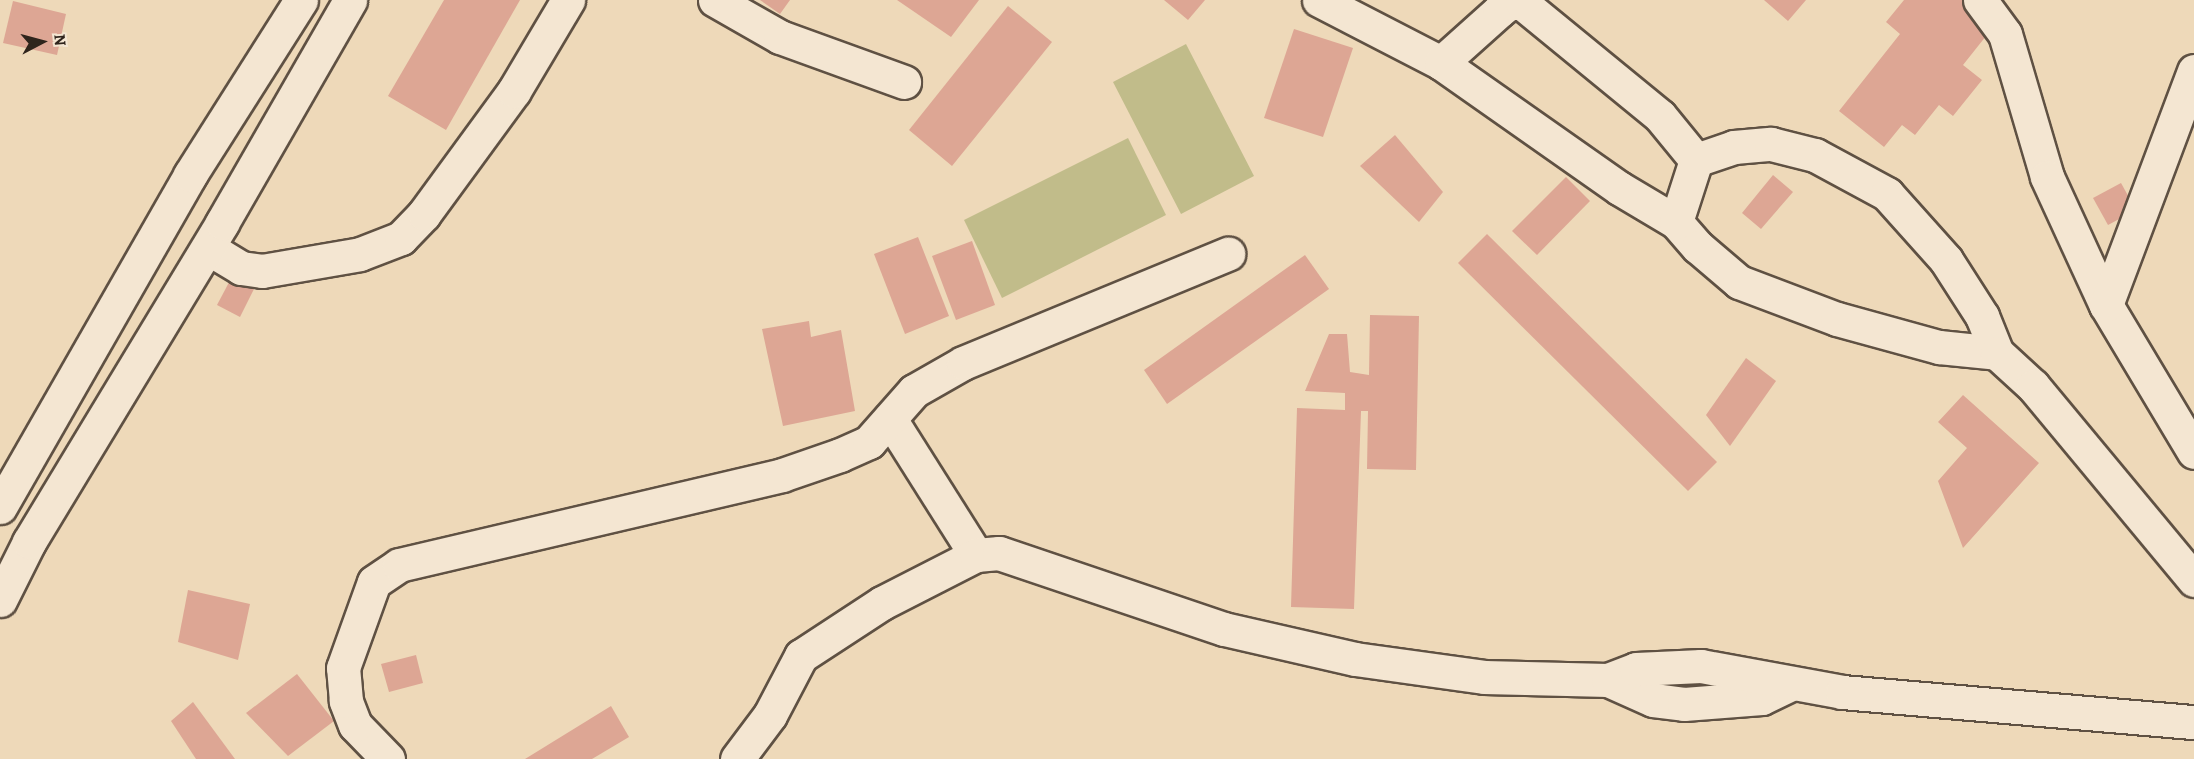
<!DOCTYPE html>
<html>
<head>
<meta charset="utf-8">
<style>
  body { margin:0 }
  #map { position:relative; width:2194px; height:759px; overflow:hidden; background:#eed9b9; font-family:Alegreya,serif }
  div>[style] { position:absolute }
  .green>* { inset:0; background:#c1bc8a }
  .building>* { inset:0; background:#dda694 }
  .roads { filter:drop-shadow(2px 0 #5f5143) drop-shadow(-2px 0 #5f5143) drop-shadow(0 2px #5f5143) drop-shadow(0 -2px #5f5143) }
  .minor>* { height:33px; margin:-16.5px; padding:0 16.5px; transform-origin:16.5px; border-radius:16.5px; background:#f4e6d2 }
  span { translate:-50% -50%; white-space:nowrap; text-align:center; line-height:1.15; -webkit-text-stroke:6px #f4e6d2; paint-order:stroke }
  .north { position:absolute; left:12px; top:12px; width:60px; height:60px; -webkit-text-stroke:4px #f4e6d2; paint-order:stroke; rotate:84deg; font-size:16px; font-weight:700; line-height:24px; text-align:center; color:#2f241c }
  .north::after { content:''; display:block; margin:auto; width:21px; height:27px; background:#2f241c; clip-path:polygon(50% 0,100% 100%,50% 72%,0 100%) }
</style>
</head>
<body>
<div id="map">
  <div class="green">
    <div style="clip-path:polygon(1186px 44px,1254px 176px,1181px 214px,1113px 82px)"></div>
    <div style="clip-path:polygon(1128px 138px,1166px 215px,1002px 298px,964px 220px)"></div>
  </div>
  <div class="building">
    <div style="clip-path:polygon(444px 0,520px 0,446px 130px,388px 96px)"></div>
    <div style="clip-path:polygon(760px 0,790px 0,780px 14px)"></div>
    <div style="clip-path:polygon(897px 0,979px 0,951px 37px)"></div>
    <div style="clip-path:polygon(1164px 0,1205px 0,1188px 20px)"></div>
    <div style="clip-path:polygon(1764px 0,1806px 0,1788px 21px)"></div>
    <div style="clip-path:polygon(1904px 0,1962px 0,1994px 26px,1963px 65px,1982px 80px,1953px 116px,1939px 105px,1915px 135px,1902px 125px,1884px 147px,1839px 111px,1900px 34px,1886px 22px)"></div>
    <div style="clip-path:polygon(13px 1px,66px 14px,57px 55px,3px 43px)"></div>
    <div style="clip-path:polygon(1008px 6px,1052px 42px,952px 166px,909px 130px)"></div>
    <div style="clip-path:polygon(1294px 29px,1353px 48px,1323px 137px,1264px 118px)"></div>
    <div style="clip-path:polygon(1395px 135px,1443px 192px,1419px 222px,1360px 166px)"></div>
    <div style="clip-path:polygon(1773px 175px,1793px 192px,1761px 229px,1742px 213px)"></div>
    <div style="clip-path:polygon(1566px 177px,1590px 201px,1537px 255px,1512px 231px)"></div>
    <div style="clip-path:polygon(2121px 183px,2136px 210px,2108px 225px,2093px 198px)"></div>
    <div style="clip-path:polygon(1487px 234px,1717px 462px,1688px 491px,1458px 263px)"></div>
    <div style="clip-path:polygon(918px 237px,949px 316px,905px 334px,874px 254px)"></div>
    <div style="clip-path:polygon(972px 241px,995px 305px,956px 320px,932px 256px)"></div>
    <div style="clip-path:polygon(1305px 255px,1329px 289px,1167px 404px,1144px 370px)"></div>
    <div style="clip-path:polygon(235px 271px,257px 283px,240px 317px,217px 305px)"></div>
    <div style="clip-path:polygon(1370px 315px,1419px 316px,1416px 470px,1367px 469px,1368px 411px,1361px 411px,1354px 609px,1291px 607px,1297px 408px,1345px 410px,1345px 393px,1305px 391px,1329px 334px,1347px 334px,1350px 372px,1369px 375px)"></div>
    <div style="clip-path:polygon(809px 321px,811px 337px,841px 330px,855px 411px,783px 426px,762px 329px)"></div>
    <div style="clip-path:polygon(1746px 358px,1776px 381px,1730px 446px,1706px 415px)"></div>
    <div style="clip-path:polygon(1963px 395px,2039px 463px,1963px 548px,1938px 481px,1967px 448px,1938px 422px)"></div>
    <div style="clip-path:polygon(188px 590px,250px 604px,238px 660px,178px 642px)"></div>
    <div style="clip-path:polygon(416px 655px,423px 683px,389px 692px,381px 664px)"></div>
    <div style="clip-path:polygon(297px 674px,334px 721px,288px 756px,246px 713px)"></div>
    <div style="clip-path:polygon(193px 702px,235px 759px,196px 759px,171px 721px)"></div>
    <div style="clip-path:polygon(611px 706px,629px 737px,592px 759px,525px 759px)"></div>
  </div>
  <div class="roads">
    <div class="minor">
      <div style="left:715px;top:0;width:75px;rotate:29.6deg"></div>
      <div style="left:780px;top:37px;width:132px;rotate:19.9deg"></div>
      <div style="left:1319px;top:0;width:137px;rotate:27.3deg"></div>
      <div style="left:1441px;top:63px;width:218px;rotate:35.1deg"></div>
      <div style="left:1619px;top:188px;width:66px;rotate:30.8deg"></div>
      <div style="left:1676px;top:222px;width:33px;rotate:49deg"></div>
      <div style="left:1698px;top:247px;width:54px;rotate:40.5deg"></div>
      <div style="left:1739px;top:282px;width:105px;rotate:20.7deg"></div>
      <div style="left:1837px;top:319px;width:106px;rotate:15.4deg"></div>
      <div style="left:1939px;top:347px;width:58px;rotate:5.9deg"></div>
      <div style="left:1980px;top:0;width:42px;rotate:53.7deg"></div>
      <div style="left:2005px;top:34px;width:149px;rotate:73.6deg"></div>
      <div style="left:2047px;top:177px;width:141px;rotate:65.3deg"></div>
      <div style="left:2106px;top:305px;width:171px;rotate:59.1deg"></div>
      <div style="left:1441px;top:63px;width:78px;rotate:-41.9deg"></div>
      <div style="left:1499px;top:11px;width:13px;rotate:-39deg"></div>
      <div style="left:1509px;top:3px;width:13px"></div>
      <div style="left:1522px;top:3px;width:178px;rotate:39.3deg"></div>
      <div style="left:1660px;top:116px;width:57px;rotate:50.7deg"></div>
      <div style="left:1676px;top:222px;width:65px;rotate:-72.1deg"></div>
      <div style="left:1696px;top:160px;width:40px;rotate:-18.9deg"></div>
      <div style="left:1734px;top:147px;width:37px;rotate:-5deg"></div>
      <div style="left:1771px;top:144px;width:45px;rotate:14deg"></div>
      <div style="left:1815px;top:155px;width:82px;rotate:28.4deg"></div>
      <div style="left:1887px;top:194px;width:89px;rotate:48.2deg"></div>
      <div style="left:1946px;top:260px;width:67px;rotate:57.3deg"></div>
      <div style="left:1982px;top:316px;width:40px;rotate:68deg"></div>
      <div style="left:1997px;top:353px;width:49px;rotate:42.5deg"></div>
      <div style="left:2033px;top:386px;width:252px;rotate:50.3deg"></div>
      <div style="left:208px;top:248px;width:39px;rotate:31deg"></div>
      <div style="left:241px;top:268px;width:21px;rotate:8deg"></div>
      <div style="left:262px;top:271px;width:99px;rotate:-9.8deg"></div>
      <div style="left:360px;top:254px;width:44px;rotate:-21.3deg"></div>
      <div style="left:401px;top:238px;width:33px;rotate:-46deg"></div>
      <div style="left:424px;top:214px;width:152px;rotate:-53.8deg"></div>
      <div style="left:514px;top:91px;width:106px;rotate:-59.3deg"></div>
      <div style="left:2106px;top:305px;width:250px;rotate:-69.4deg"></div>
      <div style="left:890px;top:419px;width:161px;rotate:57.7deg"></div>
      <div style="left:0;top:507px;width:383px;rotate:-60.2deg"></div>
      <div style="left:190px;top:175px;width:207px;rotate:-57.6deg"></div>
      <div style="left:0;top:600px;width:65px;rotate:-63.4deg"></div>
      <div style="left:29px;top:542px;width:373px;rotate:-58.8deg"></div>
      <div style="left:222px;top:223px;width:257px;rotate:-60.1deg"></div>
      <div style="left:1608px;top:680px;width:49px;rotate:24deg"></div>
      <div style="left:1653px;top:700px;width:31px;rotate:7deg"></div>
      <div style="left:1684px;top:704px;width:78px;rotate:-4.4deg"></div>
      <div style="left:1762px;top:698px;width:30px;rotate:-26deg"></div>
      <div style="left:388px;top:759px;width:47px;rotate:-134.1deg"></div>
      <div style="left:355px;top:725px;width:26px;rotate:-111deg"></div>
      <div style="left:346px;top:701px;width:33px;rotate:-95deg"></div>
      <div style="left:343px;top:668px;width:91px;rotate:-70.2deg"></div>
      <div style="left:374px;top:582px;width:30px;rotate:-34deg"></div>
      <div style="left:399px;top:565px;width:393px;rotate:-13.2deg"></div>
      <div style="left:782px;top:475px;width:61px;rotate:-19deg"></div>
      <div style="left:840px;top:455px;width:32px;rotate:-24deg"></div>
      <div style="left:869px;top:442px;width:68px;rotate:-48.6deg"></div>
      <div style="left:914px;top:391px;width:56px;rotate:-29.7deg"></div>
      <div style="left:963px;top:363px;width:287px;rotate:-22.4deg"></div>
      <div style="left:737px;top:759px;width:55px;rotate:-53.1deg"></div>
      <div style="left:770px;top:715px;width:67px;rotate:-62.3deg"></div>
      <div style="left:801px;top:656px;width:97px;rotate:-33.2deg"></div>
      <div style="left:882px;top:603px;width:106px;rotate:-27.1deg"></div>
      <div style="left:976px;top:555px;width:23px;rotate:-5deg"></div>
      <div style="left:999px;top:553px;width:237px;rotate:18.7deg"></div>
      <div style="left:1224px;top:629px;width:134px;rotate:12.9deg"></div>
      <div style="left:1355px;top:659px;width:130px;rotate:7.9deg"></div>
      <div style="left:1484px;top:677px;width:124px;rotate:1.4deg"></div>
      <div style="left:1608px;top:680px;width:30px;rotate:-21deg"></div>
      <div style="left:1636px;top:669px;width:65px;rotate:-2.6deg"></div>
      <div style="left:1701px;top:666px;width:143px;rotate:10.4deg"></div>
      <div style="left:1842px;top:692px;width:353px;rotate:4.9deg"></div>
    </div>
  </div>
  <div class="north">N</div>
</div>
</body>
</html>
